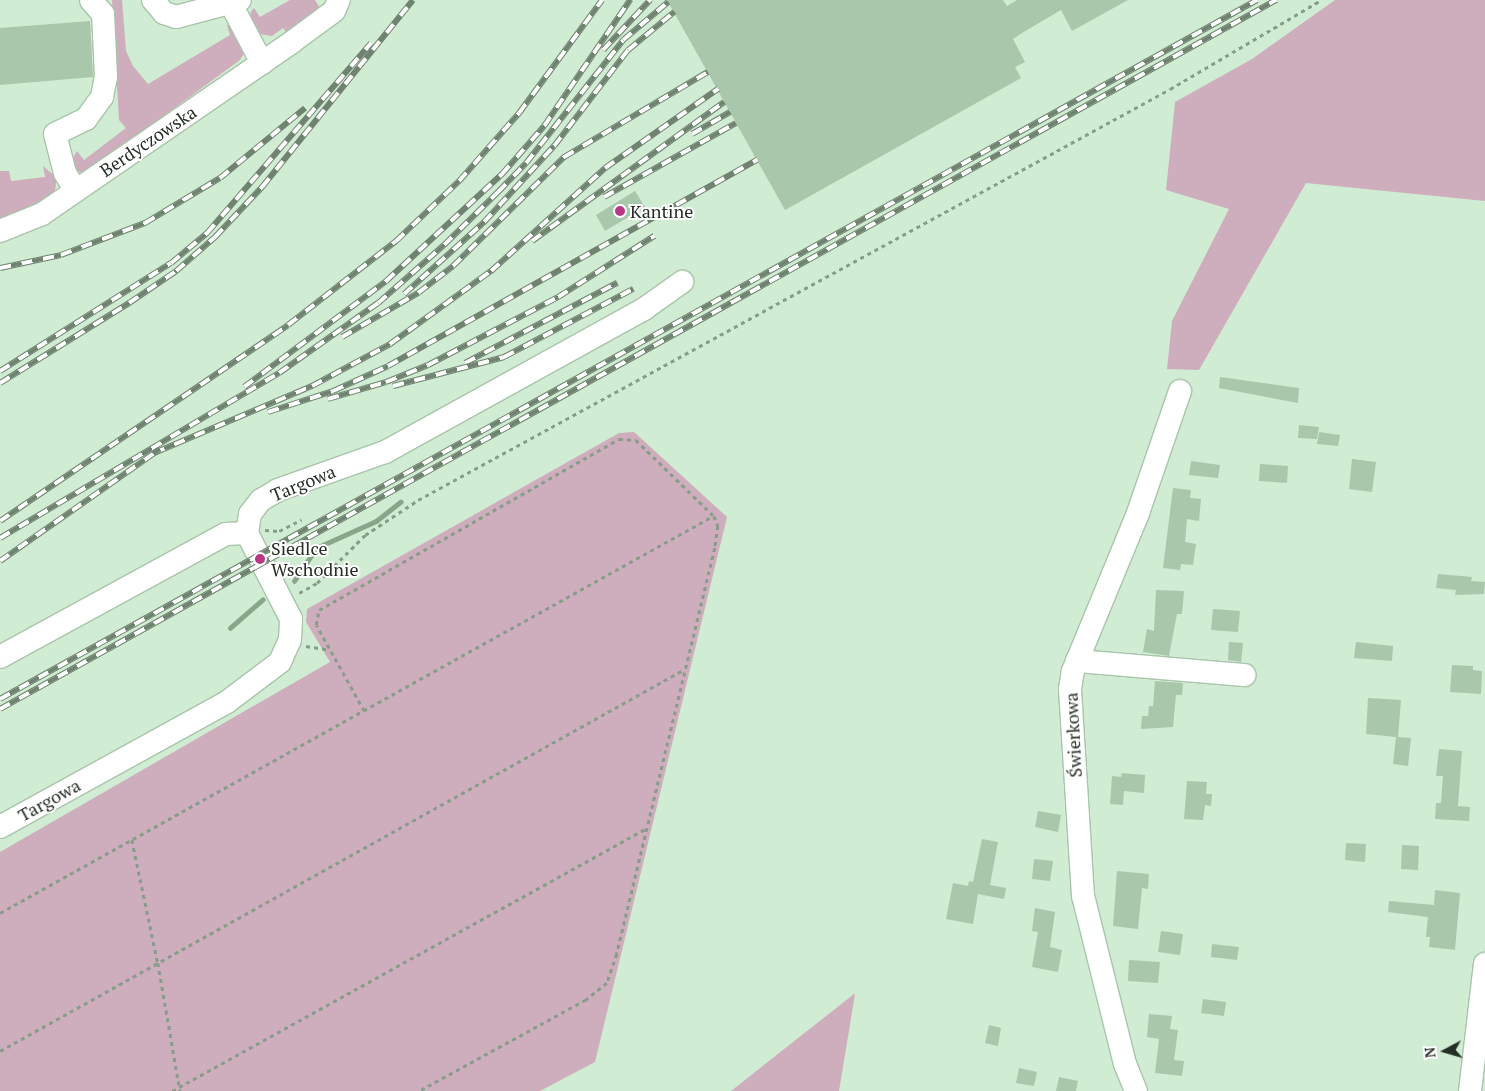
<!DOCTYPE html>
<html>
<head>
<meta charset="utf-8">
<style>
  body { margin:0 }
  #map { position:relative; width:1485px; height:1091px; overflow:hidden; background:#d0ecd2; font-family:"PT Serif",serif }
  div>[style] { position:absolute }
  .green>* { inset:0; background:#ceaebc }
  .stream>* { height:4.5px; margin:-2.25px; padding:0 2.25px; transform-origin:2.25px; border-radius:2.25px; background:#89a68b }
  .building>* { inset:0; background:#a9c7ab }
  .path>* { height:2.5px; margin-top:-1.25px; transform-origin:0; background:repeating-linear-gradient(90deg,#879c89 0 4px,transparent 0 8px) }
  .roads { filter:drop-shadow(1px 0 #a8c4aa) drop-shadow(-1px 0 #a8c4aa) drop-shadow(0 1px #a8c4aa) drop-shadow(0 -1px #a8c4aa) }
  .minor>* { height:22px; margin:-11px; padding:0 11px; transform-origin:11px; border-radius:11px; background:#fff }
  .rail>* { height:5.5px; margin-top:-2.75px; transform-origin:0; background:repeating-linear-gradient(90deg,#fff 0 11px,#708371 0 22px); box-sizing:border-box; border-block:1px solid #708371 }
  .dots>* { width:14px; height:14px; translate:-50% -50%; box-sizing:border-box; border:2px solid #fff; border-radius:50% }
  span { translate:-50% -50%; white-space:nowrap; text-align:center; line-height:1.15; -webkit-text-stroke:4px #fff; paint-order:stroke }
  .street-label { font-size:18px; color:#232e24 }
  .poi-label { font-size:18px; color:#232e24 }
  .left { translate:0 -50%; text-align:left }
  .north { position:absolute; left:1420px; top:1026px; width:50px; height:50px; -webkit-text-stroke:4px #fff; paint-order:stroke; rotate:264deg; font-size:14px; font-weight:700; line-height:20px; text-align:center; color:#232e24 }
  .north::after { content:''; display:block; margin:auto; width:18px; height:22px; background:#232e24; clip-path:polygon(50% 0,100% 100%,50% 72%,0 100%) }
</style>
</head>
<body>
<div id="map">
  <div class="green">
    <div style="clip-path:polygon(112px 0,122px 0,126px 51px,133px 66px,148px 84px,230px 35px,227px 25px,233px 26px,244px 53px,240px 60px,87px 172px,80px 172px,73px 168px,72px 159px,77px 151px,84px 160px,126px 128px,119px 120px)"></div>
    <div style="clip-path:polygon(290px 0,315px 0,321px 10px,288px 35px,283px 28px,272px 36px,260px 34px,250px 15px,252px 10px,254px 8px,260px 17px)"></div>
    <div style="clip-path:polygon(1335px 0,1485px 0,1485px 201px,1306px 183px,1199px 370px,1167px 369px,1172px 321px,1229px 209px,1166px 190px,1175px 102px,1252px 59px)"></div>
    <div style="clip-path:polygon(43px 166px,57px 178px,54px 196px,0 223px,0 171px,9px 171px,11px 181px,45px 177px)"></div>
    <div style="clip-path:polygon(634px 432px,727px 517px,595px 1062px,540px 1091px,0 1091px,0 852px,330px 662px,306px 622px,307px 609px,619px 433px)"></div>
    <div style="clip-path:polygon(855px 994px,839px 1091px,731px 1091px,854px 994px)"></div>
  </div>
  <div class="stream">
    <div style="left:294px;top:581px;width:40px;rotate:-56deg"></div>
    <div style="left:316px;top:548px;width:66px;rotate:-24.2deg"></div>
    <div style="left:376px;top:521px;width:31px;rotate:-38deg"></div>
    <div style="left:230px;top:628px;width:43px;rotate:-41.2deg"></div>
  </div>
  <div class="building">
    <div style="clip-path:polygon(667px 0,1003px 0,1007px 6px,1017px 0,1128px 0,1072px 31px,1061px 10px,1022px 33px,1013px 39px,1025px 62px,1015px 67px,1021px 78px,785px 210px)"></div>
    <div style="clip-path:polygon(90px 21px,93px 77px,0 85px,0 28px)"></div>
    <div style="clip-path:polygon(635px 191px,645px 207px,605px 231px,596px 215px)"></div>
    <div style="clip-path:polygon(1220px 377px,1299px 388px,1298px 403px,1219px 388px)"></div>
    <div style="clip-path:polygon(1299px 425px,1319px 427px,1317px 439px,1298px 438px)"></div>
    <div style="clip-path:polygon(1319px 432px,1340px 435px,1338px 446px,1317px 444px)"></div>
    <div style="clip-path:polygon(1352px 459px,1376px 462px,1372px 492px,1349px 489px)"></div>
    <div style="clip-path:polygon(1191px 461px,1220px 465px,1218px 478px,1189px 475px)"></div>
    <div style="clip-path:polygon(1260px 464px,1288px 466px,1287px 483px,1259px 481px)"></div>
    <div style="clip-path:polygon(1173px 488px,1191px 490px,1190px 498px,1201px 499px,1199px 521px,1187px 519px,1185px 542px,1196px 544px,1193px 565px,1181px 564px,1180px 570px,1163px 568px)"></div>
    <div style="clip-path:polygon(1438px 574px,1472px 577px,1471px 581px,1485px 582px,1484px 594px,1455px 595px,1456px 590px,1436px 588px)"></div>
    <div style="clip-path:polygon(1156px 590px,1184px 591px,1182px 614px,1177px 614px,1169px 656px,1143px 652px,1147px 629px,1154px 631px)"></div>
    <div style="clip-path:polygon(1213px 609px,1240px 611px,1238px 632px,1211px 630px)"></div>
    <div style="clip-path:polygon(1229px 642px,1243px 643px,1241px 662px,1228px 660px)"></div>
    <div style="clip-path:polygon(1356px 642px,1393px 646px,1392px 661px,1354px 658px)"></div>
    <div style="clip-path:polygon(1452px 665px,1473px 666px,1473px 670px,1482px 671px,1481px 694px,1450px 692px)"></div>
    <div style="clip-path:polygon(1155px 681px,1183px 683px,1182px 695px,1176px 695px,1173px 727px,1141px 729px,1142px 716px,1148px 716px,1149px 706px,1153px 706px)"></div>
    <div style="clip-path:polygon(1368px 698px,1401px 700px,1398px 737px,1411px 738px,1408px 766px,1393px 764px,1396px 737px,1366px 734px)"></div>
    <div style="clip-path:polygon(1439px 749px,1462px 751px,1458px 806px,1470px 807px,1469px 821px,1435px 819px,1436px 803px,1441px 803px,1443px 776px,1436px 776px)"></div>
    <div style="clip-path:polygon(1122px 773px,1145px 775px,1144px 793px,1124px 791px,1123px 805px,1110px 804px,1112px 776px,1121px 777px)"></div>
    <div style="clip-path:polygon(1187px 781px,1207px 782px,1206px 794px,1212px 794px,1211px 806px,1205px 805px,1203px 820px,1184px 819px)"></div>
    <div style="clip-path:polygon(1038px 811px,1061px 815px,1058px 832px,1035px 827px)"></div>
    <div style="clip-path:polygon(982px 839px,998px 842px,990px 885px,1006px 888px,1004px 899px,978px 894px,973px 924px,946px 919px,953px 883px,968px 886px,969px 881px,973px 882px)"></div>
    <div style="clip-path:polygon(1346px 843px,1366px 844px,1365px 862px,1345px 860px)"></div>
    <div style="clip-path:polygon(1402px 845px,1419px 846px,1418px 870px,1401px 869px)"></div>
    <div style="clip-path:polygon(1034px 859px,1053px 861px,1050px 881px,1032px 879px)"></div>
    <div style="clip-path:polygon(1117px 871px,1149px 874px,1148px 889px,1142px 888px,1138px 929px,1113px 926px)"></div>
    <div style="clip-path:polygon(1435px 890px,1460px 893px,1455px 950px,1429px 947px,1430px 937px,1426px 937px,1428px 917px,1388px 912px,1389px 901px,1434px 905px)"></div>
    <div style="clip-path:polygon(1035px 908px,1055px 912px,1050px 947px,1062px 950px,1058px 972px,1032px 967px,1038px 932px,1032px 931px)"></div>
    <div style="clip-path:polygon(1161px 931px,1183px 934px,1180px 955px,1158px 952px)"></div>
    <div style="clip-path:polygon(1212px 944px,1239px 947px,1237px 960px,1211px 957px)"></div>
    <div style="clip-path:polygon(1129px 960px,1160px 962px,1158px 983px,1128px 981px)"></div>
    <div style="clip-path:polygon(1203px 999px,1226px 1002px,1224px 1016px,1201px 1013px)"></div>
    <div style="clip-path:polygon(1149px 1014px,1172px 1016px,1170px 1029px,1178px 1030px,1174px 1060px,1184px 1061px,1182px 1076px,1155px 1073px,1159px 1039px,1147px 1037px)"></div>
    <div style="clip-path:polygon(989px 1025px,1001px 1028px,998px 1046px,985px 1043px)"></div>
    <div style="clip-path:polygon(1019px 1068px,1037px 1072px,1034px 1086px,1016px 1083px)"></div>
    <div style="clip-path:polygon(1059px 1077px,1078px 1081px,1076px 1091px,1056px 1091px)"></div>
  </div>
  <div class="path">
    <div style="left:265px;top:530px;width:14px;rotate:4deg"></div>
    <div style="left:279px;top:531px;width:25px;rotate:-27deg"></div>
    <div style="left:299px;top:593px;width:21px;rotate:-29deg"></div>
    <div style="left:317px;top:583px;width:68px;rotate:-45deg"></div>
    <div style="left:365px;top:535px;width:64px;rotate:-33.4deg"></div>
    <div style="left:418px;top:500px;width:857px;rotate:-28.66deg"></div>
    <div style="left:1170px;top:89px;width:175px;rotate:-30.5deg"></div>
    <div style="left:306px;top:646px;width:24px;rotate:9deg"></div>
    <div style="left:364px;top:711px;width:98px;rotate:-119.2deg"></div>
    <div style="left:316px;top:625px;width:15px;rotate:-79deg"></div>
    <div style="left:319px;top:610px;width:345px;rotate:-29.7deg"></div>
    <div style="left:619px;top:439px;width:17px;rotate:3deg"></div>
    <div style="left:636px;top:440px;width:109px;rotate:44.3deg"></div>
    <div style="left:714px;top:516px;width:11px;rotate:68deg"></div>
    <div style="left:718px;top:526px;width:22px;rotate:98deg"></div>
    <div style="left:715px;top:548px;width:418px;rotate:103.6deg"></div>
    <div style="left:617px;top:954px;width:31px;rotate:109deg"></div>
    <div style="left:607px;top:983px;width:27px;rotate:141deg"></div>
    <div style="left:586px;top:1000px;width:189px;rotate:151.3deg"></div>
    <div style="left:132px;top:840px;width:126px;rotate:78.1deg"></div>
    <div style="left:158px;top:963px;width:130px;rotate:80.2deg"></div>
    <div style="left:0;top:913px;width:816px;rotate:-29.11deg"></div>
    <div style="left:0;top:1051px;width:782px;rotate:-29.15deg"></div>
    <div style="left:172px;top:1091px;width:541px;rotate:-28.98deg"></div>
  </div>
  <div class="roads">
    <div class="minor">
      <div style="left:153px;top:0;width:17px;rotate:50deg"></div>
      <div style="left:164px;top:13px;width:13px;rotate:18deg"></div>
      <div style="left:176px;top:17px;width:66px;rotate:-14.9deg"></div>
      <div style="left:231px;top:4px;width:67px;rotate:62.3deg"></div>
      <div style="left:75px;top:190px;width:20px;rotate:-120deg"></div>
      <div style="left:65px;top:173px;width:40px;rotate:-104.4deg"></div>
      <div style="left:55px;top:134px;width:34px;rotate:-26deg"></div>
      <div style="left:86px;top:119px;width:27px;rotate:-54deg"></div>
      <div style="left:102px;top:97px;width:20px;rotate:-79deg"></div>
      <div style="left:106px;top:77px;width:63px;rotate:-92.7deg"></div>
      <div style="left:103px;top:14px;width:18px;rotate:-131deg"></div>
      <div style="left:0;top:231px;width:45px;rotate:-22deg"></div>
      <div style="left:42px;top:214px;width:303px;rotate:-34.5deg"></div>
      <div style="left:292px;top:42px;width:52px;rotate:-36.4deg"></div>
      <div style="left:334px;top:11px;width:12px;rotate:-66deg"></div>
      <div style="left:0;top:657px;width:257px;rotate:-28.6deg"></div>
      <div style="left:226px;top:534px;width:21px;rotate:-3deg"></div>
      <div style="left:1077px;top:661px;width:168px;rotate:4.8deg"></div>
      <div style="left:0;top:827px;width:259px;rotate:-28.8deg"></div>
      <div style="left:227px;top:702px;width:66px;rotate:-37deg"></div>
      <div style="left:280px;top:662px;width:24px;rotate:-66deg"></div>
      <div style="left:290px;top:640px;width:21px;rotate:-87deg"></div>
      <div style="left:291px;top:619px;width:97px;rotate:-117.1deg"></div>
      <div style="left:247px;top:533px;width:19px;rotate:-81deg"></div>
      <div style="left:250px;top:514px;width:18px;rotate:-52deg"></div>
      <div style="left:261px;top:500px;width:20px;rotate:-30deg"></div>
      <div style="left:278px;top:490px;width:114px;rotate:-19.6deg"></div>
      <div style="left:385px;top:452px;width:296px;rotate:-28.9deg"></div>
      <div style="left:644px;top:309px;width:47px;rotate:-35.4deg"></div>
      <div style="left:1136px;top:1091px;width:29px;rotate:-112deg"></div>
      <div style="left:1125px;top:1064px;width:173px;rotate:-104deg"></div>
      <div style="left:1083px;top:896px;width:207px;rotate:-93.6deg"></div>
      <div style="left:1070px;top:689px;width:18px;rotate:-81deg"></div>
      <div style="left:1073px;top:671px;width:171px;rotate:-67.6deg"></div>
      <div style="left:1138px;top:513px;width:129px;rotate:-71deg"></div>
      <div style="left:1470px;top:1091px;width:128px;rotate:-83.3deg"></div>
    </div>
  </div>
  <div class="rail">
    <div style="left:603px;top:50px;width:69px;rotate:-46.8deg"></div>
    <div style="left:692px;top:134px;width:44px;rotate:-30.1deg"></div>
    <div style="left:604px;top:197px;width:151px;rotate:-29.3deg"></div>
    <div style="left:532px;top:241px;width:237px;rotate:-35.9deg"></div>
    <div style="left:0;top:268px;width:62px;rotate:-12deg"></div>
    <div style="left:61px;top:255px;width:90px;rotate:-20.9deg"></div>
    <div style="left:145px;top:223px;width:87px;rotate:-31deg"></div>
    <div style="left:220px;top:178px;width:110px;rotate:-39.5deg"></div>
    <div style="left:404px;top:294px;width:108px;rotate:-42deg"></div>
    <div style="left:484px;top:222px;width:103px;rotate:-47.4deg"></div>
    <div style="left:554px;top:146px;width:121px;rotate:-52.4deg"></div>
    <div style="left:628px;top:50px;width:60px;rotate:-39.6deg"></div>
    <div style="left:342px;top:337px;width:88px;rotate:-30.1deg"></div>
    <div style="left:418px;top:293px;width:44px;rotate:-37.6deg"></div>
    <div style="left:453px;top:266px;width:156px;rotate:-44.5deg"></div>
    <div style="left:564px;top:157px;width:167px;rotate:-30.6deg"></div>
    <div style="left:465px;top:363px;width:172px;rotate:-27.8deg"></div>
    <div style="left:0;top:371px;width:202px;rotate:-32.3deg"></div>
    <div style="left:171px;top:263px;width:47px;rotate:-39.8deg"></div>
    <div style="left:207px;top:233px;width:251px;rotate:-49.2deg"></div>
    <div style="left:0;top:383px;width:152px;rotate:-31.8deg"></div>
    <div style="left:129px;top:303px;width:57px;rotate:-34.2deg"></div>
    <div style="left:176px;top:271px;width:52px;rotate:-41.1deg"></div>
    <div style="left:215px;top:237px;width:69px;rotate:-46.8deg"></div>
    <div style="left:262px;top:187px;width:240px;rotate:-51.1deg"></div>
    <div style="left:393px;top:386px;width:115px;rotate:-14.6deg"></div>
    <div style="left:504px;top:357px;width:146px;rotate:-27.8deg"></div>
    <div style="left:244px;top:387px;width:177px;rotate:-36.7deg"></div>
    <div style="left:386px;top:281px;width:158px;rotate:-42.7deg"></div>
    <div style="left:502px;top:174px;width:64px;rotate:-48.8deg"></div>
    <div style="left:544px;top:126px;width:153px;rotate:-55.7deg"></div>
    <div style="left:328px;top:399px;width:60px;rotate:-16.3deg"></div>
    <div style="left:386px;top:382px;width:45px;rotate:-22deg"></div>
    <div style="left:428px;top:365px;width:147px;rotate:-27.6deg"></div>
    <div style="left:558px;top:297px;width:114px;rotate:-32.4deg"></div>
    <div style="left:268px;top:412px;width:68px;rotate:-17.9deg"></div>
    <div style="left:333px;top:391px;width:60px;rotate:-24.4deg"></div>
    <div style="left:388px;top:366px;width:423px;rotate:-29.2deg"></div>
    <div style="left:154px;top:453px;width:172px;rotate:-23deg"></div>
    <div style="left:312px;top:386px;width:89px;rotate:-28.3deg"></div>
    <div style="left:390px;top:344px;width:125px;rotate:-35.9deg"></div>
    <div style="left:491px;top:271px;width:154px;rotate:-42.1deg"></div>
    <div style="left:605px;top:168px;width:138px;rotate:-35deg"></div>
    <div style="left:0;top:521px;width:348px;rotate:-34.2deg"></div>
    <div style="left:288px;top:325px;width:137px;rotate:-37.9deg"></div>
    <div style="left:396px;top:241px;width:87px;rotate:-43.6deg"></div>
    <div style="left:459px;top:181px;width:91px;rotate:-48.6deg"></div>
    <div style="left:519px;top:113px;width:140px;rotate:-53.7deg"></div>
    <div style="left:0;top:538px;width:324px;rotate:-30.6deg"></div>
    <div style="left:279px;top:373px;width:121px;rotate:-35.3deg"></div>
    <div style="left:378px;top:303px;width:88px;rotate:-41.3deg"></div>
    <div style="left:444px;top:245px;width:76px;rotate:-44.5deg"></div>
    <div style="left:498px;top:192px;width:40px;rotate:-46deg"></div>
    <div style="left:526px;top:163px;width:157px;rotate:-51.7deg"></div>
    <div style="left:623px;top:40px;width:59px;rotate:-40.2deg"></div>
    <div style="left:0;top:561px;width:195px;rotate:-35deg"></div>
    <div style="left:0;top:699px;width:1438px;rotate:-29.08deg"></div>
    <div style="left:0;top:709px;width:1460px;rotate:-29.06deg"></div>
  </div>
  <div class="dots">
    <div style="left:620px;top:211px;background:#b93883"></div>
    <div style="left:260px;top:559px;background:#b93883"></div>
  </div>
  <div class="street-label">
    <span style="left:148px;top:141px;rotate:-34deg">Berdyczowska</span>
    <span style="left:303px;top:483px;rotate:-22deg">Targowa</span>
    <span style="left:1073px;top:735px;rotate:-93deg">Świerkowa</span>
    <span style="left:49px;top:800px;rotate:-29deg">Targowa</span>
  </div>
  <div class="poi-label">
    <span class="left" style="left:630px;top:211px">Kantine</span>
    <span class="left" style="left:271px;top:559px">Siedlce<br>Wschodnie</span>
  </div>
  <div class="north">N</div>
</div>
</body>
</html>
